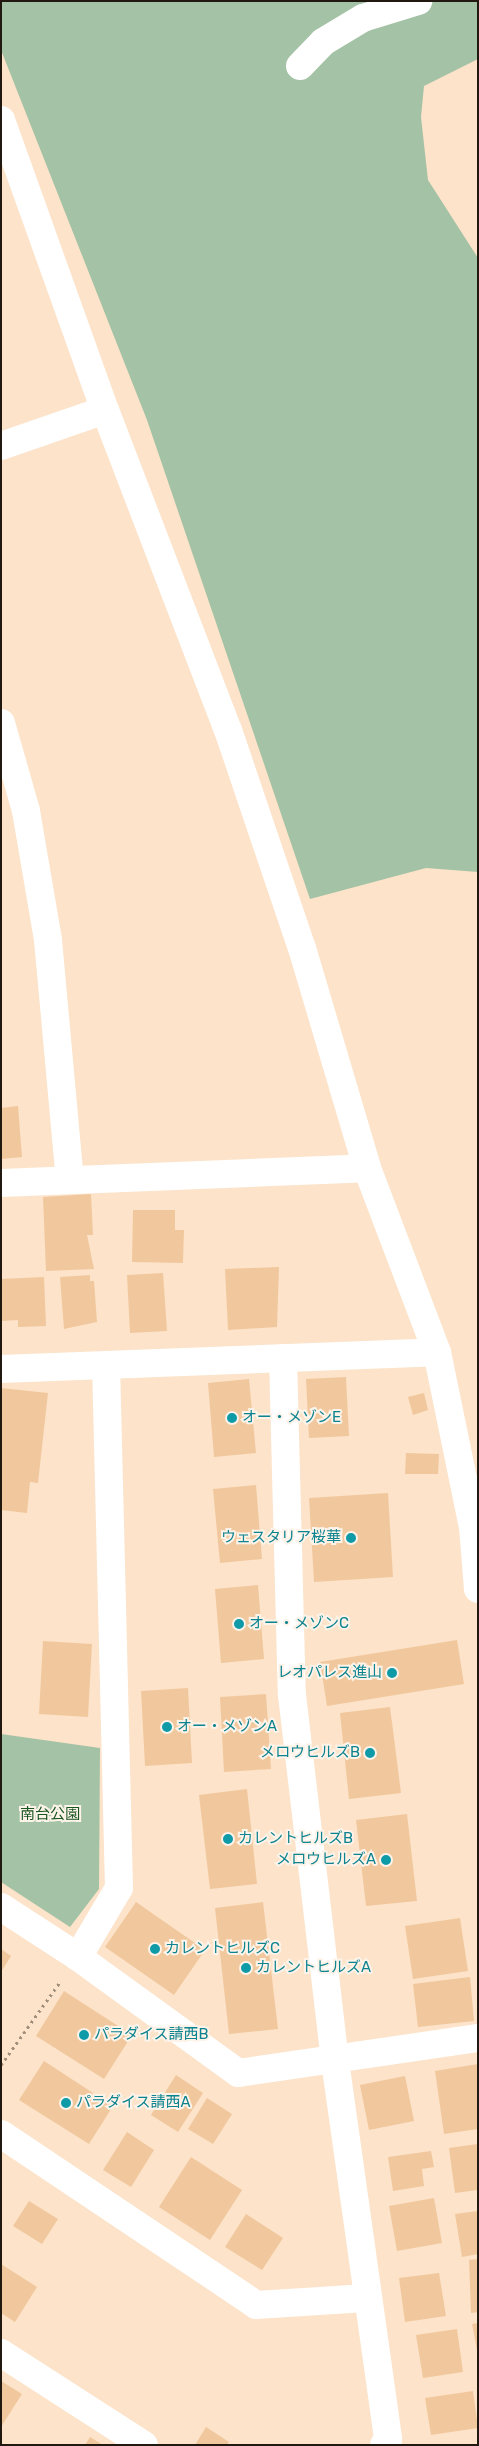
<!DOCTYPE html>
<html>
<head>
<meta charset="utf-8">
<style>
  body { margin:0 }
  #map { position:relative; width:479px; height:2446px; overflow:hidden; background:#fce3c9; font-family:Rubik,"Noto Sans JP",sans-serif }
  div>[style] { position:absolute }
  .green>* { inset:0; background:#a4c2a5 }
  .building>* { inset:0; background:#f1c89d }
  .path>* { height:3px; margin-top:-1.5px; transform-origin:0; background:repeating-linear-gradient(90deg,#a18f7c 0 2.5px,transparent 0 6.5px) }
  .minor>* { height:28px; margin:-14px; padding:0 14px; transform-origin:14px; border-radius:14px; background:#fff }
  .dots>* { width:14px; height:14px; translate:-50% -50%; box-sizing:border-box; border:2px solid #fdf3e9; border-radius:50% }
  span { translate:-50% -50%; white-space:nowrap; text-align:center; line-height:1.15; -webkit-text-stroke:4px #fdf3e9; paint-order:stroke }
  .culture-label { font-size:15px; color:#0d838f }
  .left { translate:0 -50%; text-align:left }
  .right { translate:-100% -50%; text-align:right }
  .park-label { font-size:15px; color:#185622 }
  .frame { position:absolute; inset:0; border:2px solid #21180f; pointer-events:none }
</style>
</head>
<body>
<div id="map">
  <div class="green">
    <div style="clip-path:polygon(1px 1px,478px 1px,478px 59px,424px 86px,421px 117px,428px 180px,478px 258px,478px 872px,426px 868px,310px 899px,147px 420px,1px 50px)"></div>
    <div style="clip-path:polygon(1px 1734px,100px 1748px,99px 1889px,70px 1927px,1px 1882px)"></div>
  </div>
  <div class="building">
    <div style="clip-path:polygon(18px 1106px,22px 1157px,1px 1159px,1px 1108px)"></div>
    <div style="clip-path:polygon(91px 1194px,93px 1235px,87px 1235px,94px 1269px,46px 1271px,43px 1197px)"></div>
    <div style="clip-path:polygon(133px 1210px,175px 1210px,175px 1230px,184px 1230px,183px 1263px,132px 1262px)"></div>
    <div style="clip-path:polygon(279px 1267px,277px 1327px,228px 1330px,225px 1269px)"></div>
    <div style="clip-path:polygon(163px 1273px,167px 1331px,130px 1333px,127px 1275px)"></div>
    <div style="clip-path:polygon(90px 1275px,90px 1281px,94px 1281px,97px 1322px,64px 1329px,60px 1277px)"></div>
    <div style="clip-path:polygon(44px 1277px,46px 1326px,18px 1327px,18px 1320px,1px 1321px,1px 1279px)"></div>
    <div style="clip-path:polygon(346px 1377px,349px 1436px,309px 1438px,306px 1379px)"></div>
    <div style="clip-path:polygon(249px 1379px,256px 1453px,214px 1457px,208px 1383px)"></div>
    <div style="clip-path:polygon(1px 1388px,48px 1393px,38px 1483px,30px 1482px,27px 1513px,1px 1510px)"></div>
    <div style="clip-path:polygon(424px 1393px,428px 1410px,413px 1415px,408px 1397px)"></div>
    <div style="clip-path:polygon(406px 1453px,439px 1454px,438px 1474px,405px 1474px)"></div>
    <div style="clip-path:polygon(256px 1485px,262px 1559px,220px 1563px,213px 1489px)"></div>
    <div style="clip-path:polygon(388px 1493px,393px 1577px,314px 1582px,309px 1498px)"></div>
    <div style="clip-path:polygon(258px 1585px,264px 1659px,221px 1663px,215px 1589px)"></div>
    <div style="clip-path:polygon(457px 1640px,464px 1684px,327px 1706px,320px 1662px)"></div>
    <div style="clip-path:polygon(43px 1641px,92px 1644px,88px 1717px,39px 1714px)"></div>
    <div style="clip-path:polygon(188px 1688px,192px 1763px,145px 1766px,141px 1691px)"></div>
    <div style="clip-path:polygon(266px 1694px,271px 1769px,224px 1772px,220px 1697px)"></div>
    <div style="clip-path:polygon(390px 1707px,401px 1793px,349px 1799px,340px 1713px)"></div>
    <div style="clip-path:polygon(247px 1789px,257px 1884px,210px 1889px,199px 1795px)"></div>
    <div style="clip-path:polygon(407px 1814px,417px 1901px,366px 1906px,356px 1820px)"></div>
    <div style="clip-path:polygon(136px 1902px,205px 1950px,174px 1995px,105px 1947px)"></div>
    <div style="clip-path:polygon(263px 1902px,278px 2029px,229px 2034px,215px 1908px)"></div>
    <div style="clip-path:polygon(460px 1918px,468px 1971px,413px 1979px,405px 1926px)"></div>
    <div style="clip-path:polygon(1px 1949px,11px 1956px,1px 1972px)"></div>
    <div style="clip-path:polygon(470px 1977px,474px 2021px,418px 2027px,413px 1984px)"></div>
    <div style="clip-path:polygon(64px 1991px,132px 2035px,104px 2079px,36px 2036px)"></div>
    <div style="clip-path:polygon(44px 2061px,113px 2106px,89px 2144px,19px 2100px)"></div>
    <div style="clip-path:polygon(478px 2064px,478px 2129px,444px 2134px,435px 2071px)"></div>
    <div style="clip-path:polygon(176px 2075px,203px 2093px,178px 2132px,151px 2115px)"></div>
    <div style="clip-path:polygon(405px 2076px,414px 2121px,369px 2130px,360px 2085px)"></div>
    <div style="clip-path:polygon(207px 2098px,232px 2114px,213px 2144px,188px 2129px)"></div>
    <div style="clip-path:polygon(127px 2132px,154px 2150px,131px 2187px,103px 2170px)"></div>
    <div style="clip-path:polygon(478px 2144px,478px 2190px,455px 2193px,449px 2148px)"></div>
    <div style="clip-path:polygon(431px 2151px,434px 2167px,422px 2169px,424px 2186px,393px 2191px,388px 2157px)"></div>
    <div style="clip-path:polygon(191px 2157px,242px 2190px,210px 2240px,159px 2207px)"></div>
    <div style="clip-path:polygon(434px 2198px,442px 2243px,397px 2251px,389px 2206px)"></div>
    <div style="clip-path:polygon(29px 2201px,58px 2219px,42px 2244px,13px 2226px)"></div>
    <div style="clip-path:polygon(478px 2211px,478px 2254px,462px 2257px,455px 2214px)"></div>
    <div style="clip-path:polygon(246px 2214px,283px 2238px,262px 2270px,225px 2247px)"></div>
    <div style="clip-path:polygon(478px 2259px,478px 2312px,471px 2313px,469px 2260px)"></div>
    <div style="clip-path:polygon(1px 2264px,37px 2287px,15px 2322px,1px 2313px)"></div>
    <div style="clip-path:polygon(439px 2273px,446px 2316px,405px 2322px,399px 2278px)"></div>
    <div style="clip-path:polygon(478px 2323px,478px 2350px,477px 2350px,472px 2324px)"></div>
    <div style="clip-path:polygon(457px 2329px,463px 2372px,423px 2378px,416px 2335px)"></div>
    <div style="clip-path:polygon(1px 2381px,22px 2394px,1px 2427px)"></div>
    <div style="clip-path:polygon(473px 2391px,478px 2428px,431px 2435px,425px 2398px)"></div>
    <div style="clip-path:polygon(206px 2427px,229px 2442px,227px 2445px,195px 2445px)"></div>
    <div style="clip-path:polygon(90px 2437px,103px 2445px,85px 2445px)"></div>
  </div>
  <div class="path">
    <div style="left:1px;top:2065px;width:102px;rotate:-54.6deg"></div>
  </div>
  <div class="minor">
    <div style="left:300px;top:66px;width:33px;rotate:-46deg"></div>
    <div style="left:323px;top:42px;width:47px;rotate:-31deg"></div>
    <div style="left:363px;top:18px;width:58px;rotate:-17.2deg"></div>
    <div style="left:1px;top:120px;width:308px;rotate:70.3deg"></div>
    <div style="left:105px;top:410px;width:343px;rotate:69deg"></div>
    <div style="left:228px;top:730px;width:230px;rotate:71.3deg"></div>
    <div style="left:302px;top:948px;width:229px;rotate:73.5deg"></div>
    <div style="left:367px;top:1168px;width:197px;rotate:69.2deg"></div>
    <div style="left:437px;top:1352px;width:179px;rotate:78.4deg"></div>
    <div style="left:473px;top:1527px;width:62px;rotate:85.4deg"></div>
    <div style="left:1px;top:446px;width:110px;rotate:-19.1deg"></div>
    <div style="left:1px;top:723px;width:91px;rotate:74.1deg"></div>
    <div style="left:26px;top:811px;width:131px;rotate:80.3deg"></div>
    <div style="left:48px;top:940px;width:241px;rotate:84.8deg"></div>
    <div style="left:1px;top:1183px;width:366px;rotate:-2.3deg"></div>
    <div style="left:283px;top:1358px;width:337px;rotate:88.5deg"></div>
    <div style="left:292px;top:1695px;width:369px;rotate:83.3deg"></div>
    <div style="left:335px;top:2061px;width:382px;rotate:82deg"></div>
    <div style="left:388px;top:2439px;width:7px;rotate:124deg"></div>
    <div style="left:1px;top:1369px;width:436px;rotate:-2.2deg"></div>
    <div style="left:1px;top:1907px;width:92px;rotate:33deg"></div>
    <div style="left:78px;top:1957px;width:198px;rotate:35.9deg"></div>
    <div style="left:238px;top:2073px;width:243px;rotate:-8.3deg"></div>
    <div style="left:78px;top:1957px;width:80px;rotate:-59.3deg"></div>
    <div style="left:119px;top:1888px;width:523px;rotate:-91.42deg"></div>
    <div style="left:1px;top:2134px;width:307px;rotate:33.8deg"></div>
    <div style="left:256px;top:2305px;width:110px;rotate:-3.6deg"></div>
    <div style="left:1px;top:2353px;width:170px;rotate:32.8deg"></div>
  </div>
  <div class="dots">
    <div style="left:232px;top:1418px;background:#0f9aa8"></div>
    <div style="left:351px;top:1538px;background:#0f9aa8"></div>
    <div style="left:239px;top:1624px;background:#0f9aa8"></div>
    <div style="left:392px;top:1673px;background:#0f9aa8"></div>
    <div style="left:167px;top:1727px;background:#0f9aa8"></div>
    <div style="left:370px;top:1753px;background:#0f9aa8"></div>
    <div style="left:228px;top:1839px;background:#0f9aa8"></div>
    <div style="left:386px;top:1860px;background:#0f9aa8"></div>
    <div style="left:155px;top:1949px;background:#0f9aa8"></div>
    <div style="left:246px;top:1968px;background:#0f9aa8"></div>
    <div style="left:84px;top:2035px;background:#0f9aa8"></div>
    <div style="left:66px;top:2103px;background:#0f9aa8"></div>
  </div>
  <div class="culture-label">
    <span class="left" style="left:242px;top:1418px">オー・メゾンE</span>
    <span class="right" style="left:341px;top:1538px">ウェスタリア桜華</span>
    <span class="left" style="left:249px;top:1624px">オー・メゾンC</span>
    <span class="right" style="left:382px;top:1673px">レオパレス進山</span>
    <span class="left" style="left:177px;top:1727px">オー・メゾンA</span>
    <span class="right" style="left:360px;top:1753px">メロウヒルズB</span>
    <span class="left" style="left:238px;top:1839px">カレントヒルズB</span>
    <span class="right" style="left:376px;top:1860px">メロウヒルズA</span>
    <span class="left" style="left:165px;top:1949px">カレントヒルズC</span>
    <span class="left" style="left:256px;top:1968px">カレントヒルズA</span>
    <span class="left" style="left:94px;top:2035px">パラダイス請西B</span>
    <span class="left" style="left:76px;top:2103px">パラダイス請西A</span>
  </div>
  <div class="park-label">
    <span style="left:50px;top:1815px">南台公園</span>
  </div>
  <div class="frame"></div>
</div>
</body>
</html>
